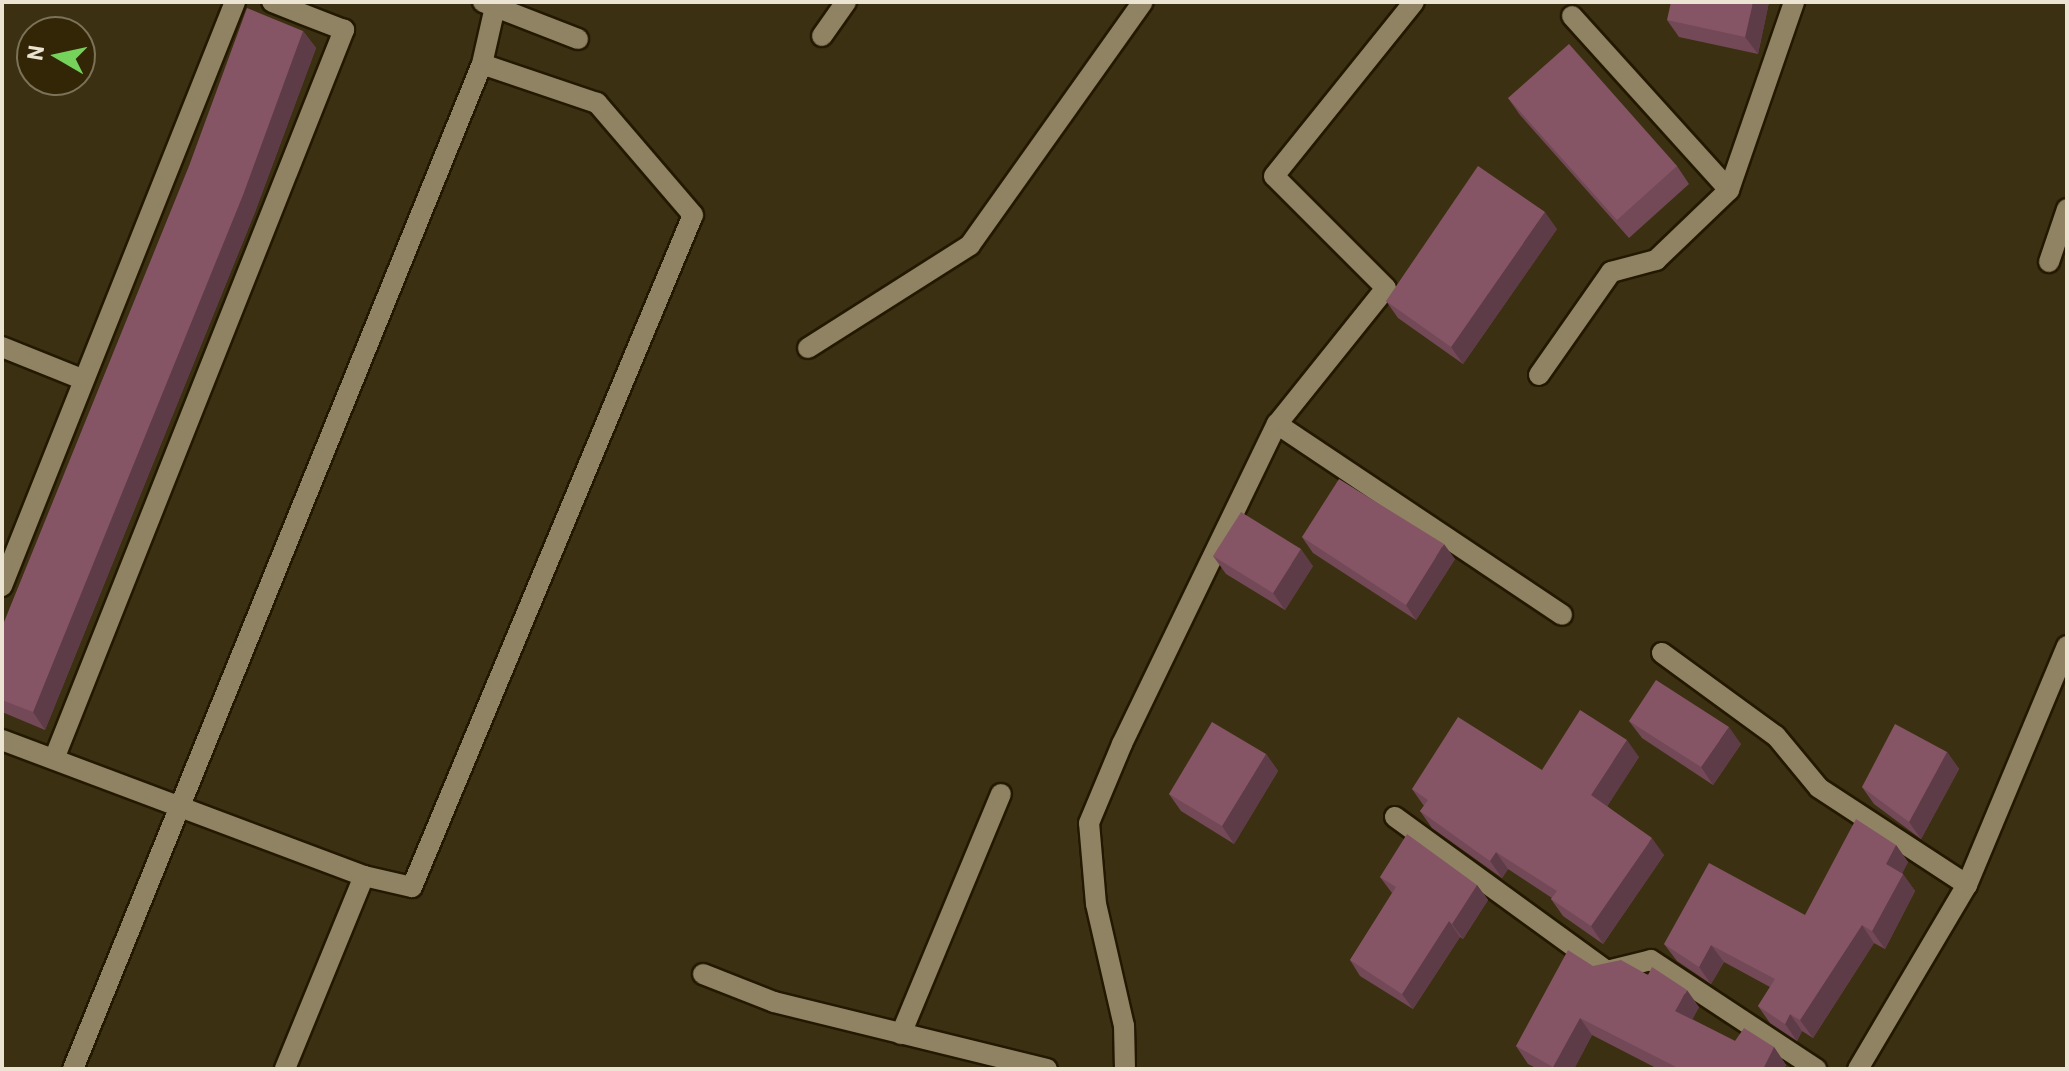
<!DOCTYPE html>
<html>
<head>
<meta charset="utf-8">
<style>
  body { margin:0 }
  #map { position:relative; width:2069px; height:1071px; overflow:hidden; background:#3c3012; font-family:Barlow,sans-serif }
  div>[style] { position:absolute }
  .roads { filter:drop-shadow(2px 0 #231800) drop-shadow(-2px 0 #231800) drop-shadow(0 2px #231800) drop-shadow(0 -2px #231800) }
  .service>* { height:20px; margin:-10px; padding:0 10px; transform-origin:10px; border-radius:10px; background:#908363 }
  .minor>* { height:20px; margin:-10px; padding:0 10px; transform-origin:10px; border-radius:10px; background:#908363 }
  .wall>* { inset:0; background:#734957 }
  .shaded-wall>* { inset:0; background:#5e3c47 }
  .building>* { inset:0; background:#865565 }
  span { translate:-50% -50%; white-space:nowrap; text-align:center; line-height:1.15; -webkit-text-stroke:6px #322607; paint-order:stroke }
  .frame { position:absolute; inset:0; border:4px solid #ebe4d2; pointer-events:none }
  .north { position:absolute; left:16px; top:16px; width:80px; height:80px; box-sizing:border-box; background:#322607; border:2px solid #7c7258; border-radius:50%; rotate:279deg; font-size:22px; font-weight:700; line-height:32px; text-align:center; color:#ebe4d2 }
  .north::after { content:''; display:block; margin:auto; width:28px; height:36px; background:#75d25a; clip-path:polygon(50% 0,100% 100%,50% 72%,0 100%) }
</style>
</head>
<body>
<div id="map">
  <div class="roads">
    <div class="service">
      <div style="left:1572px;top:16px;width:234px;rotate:47.9deg"></div>
      <div style="left:1539px;top:375px;width:126px;rotate:-55deg"></div>
      <div style="left:1611px;top:272px;width:47px;rotate:-14.9deg"></div>
      <div style="left:1656px;top:260px;width:101px;rotate:-43.8deg"></div>
      <div style="left:1729px;top:190px;width:199px;rotate:-70.9deg"></div>
      <div style="left:54px;top:759px;width:785px;rotate:-68.31deg"></div>
      <div style="left:344px;top:30px;width:77px;rotate:-158.7deg"></div>
    </div>
    <div class="minor">
      <div style="left:483px;top:2px;width:102px;rotate:21.3deg"></div>
      <div style="left:822px;top:36px;width:42px;rotate:-54.8deg"></div>
      <div style="left:2049px;top:262px;width:56px;rotate:-71.2deg"></div>
      <div style="left:2px;top:347px;width:88px;rotate:21.9deg"></div>
      <div style="left:808px;top:348px;width:192px;rotate:-32.4deg"></div>
      <div style="left:970px;top:245px;width:298px;rotate:-54.6deg"></div>
      <div style="left:1277px;top:424px;width:343px;rotate:33.8deg"></div>
      <div style="left:2px;top:586px;width:629px;rotate:-68.25deg"></div>
      <div style="left:1662px;top:653px;width:141px;rotate:36.1deg"></div>
      <div style="left:1776px;top:736px;width:67px;rotate:50.4deg"></div>
      <div style="left:1819px;top:788px;width:177px;rotate:33.2deg"></div>
      <div style="left:2px;top:740px;width:387px;rotate:20.6deg"></div>
      <div style="left:364px;top:876px;width:209px;rotate:112.3deg"></div>
      <div style="left:1395px;top:817px;width:262px;rotate:36deg"></div>
      <div style="left:1607px;top:971px;width:45px;rotate:-14deg"></div>
      <div style="left:1651px;top:960px;width:198px;rotate:33.4deg"></div>
      <div style="left:364px;top:876px;width:49px;rotate:12.9deg"></div>
      <div style="left:412px;top:887px;width:728px;rotate:-67.31deg"></div>
      <div style="left:693px;top:215px;width:148px;rotate:-130.6deg"></div>
      <div style="left:597px;top:103px;width:121px;rotate:-161.3deg"></div>
      <div style="left:703px;top:974px;width:76px;rotate:21.5deg"></div>
      <div style="left:774px;top:1002px;width:281px;rotate:13.8deg"></div>
      <div style="left:901px;top:1034px;width:260px;rotate:-67.4deg"></div>
      <div style="left:73px;top:1069px;width:1085px;rotate:-67.86deg"></div>
      <div style="left:482px;top:64px;width:58px;rotate:-77.2deg"></div>
      <div style="left:1125px;top:1069px;width:43px;rotate:-91.3deg"></div>
      <div style="left:1124px;top:1026px;width:125px;rotate:-102.9deg"></div>
      <div style="left:1096px;top:904px;width:81px;rotate:-94.9deg"></div>
      <div style="left:1089px;top:823px;width:86px;rotate:-67.3deg"></div>
      <div style="left:1122px;top:744px;width:356px;rotate:-64.2deg"></div>
      <div style="left:1277px;top:424px;width:174px;rotate:-51.3deg"></div>
      <div style="left:1386px;top:288px;width:158px;rotate:-135deg"></div>
      <div style="left:1274px;top:176px;width:223px;rotate:-51.2deg"></div>
      <div style="left:1858px;top:1069px;width:214px;rotate:-59.4deg"></div>
      <div style="left:1967px;top:885px;width:259px;rotate:-67.3deg"></div>
    </div>
  </div>
  <div class="wall">
    <div style="clip-path:polygon(1769px 2px,1758px 54px,1679px 37px,1667px 20px)"></div>
    <div style="clip-path:polygon(303px 31px,316px 48px,255px 212px,45px 730px,2px 712px,2px 627px)"></div>
    <div style="clip-path:polygon(1508px 98px,1677px 166px,1689px 184px,1629px 238px,1520px 115px)"></div>
    <div style="clip-path:polygon(1557px 229px,1463px 364px,1398px 318px,1386px 301px)"></div>
    <div style="clip-path:polygon(1302px 537px,1455px 559px,1416px 620px,1313px 553px)"></div>
    <div style="clip-path:polygon(1213px 556px,1313px 566px,1285px 610px,1226px 574px)"></div>
    <div style="clip-path:polygon(1629px 721px,1741px 744px,1713px 785px,1642px 738px)"></div>
    <div style="clip-path:polygon(1947px 752px,1959px 769px,1921px 839px,1874px 804px,1862px 787px)"></div>
    <div style="clip-path:polygon(1266px 754px,1278px 771px,1234px 844px,1181px 811px,1169px 794px)"></div>
    <div style="clip-path:polygon(1639px 757px,1607px 806px,1664px 855px,1603px 944px,1563px 916px,1551px 899px,1552px 898px,1508px 869px,1502px 878px,1432px 828px,1420px 811px,1424px 806px,1412px 789px)"></div>
    <div style="clip-path:polygon(1896px 845px,1908px 862px,1902px 873px,1915px 891px,1885px 949px,1874px 943px,1813px 1038px,1802px 1031px,1797px 1041px,1770px 1023px,1758px 1006px,1770px 987px,1724px 962px,1711px 984px,1677px 961px,1664px 944px,1805px 915px)"></div>
    <div style="clip-path:polygon(1380px 877px,1477px 885px,1488px 900px,1463px 939px,1460px 937px,1413px 1009px,1360px 976px,1350px 960px,1392px 893px)"></div>
    <div style="clip-path:polygon(1593px 966px,1699px 1007px,1692px 1019px,1735px 1041px,1774px 1047px,1786px 1065px,1784px 1069px,1658px 1069px,1592px 1035px,1574px 1069px,1538px 1069px,1528px 1064px,1516px 1046px)"></div>
  </div>
  <div class="shaded-wall">
    <div style="clip-path:polygon(1753px 2px,1769px 2px,1758px 54px,1745px 37px)"></div>
    <div style="clip-path:polygon(303px 31px,316px 48px,255px 212px,45px 730px,33px 712px)"></div>
    <div style="clip-path:polygon(1545px 212px,1557px 229px,1463px 364px,1451px 347px)"></div>
    <div style="clip-path:polygon(1444px 544px,1455px 559px,1416px 620px,1406px 605px)"></div>
    <div style="clip-path:polygon(1301px 549px,1313px 566px,1285px 610px,1273px 593px)"></div>
    <div style="clip-path:polygon(1729px 727px,1741px 744px,1713px 785px,1701px 767px)"></div>
    <div style="clip-path:polygon(1627px 740px,1639px 757px,1603px 813px,1591px 795px)"></div>
    <div style="clip-path:polygon(1947px 752px,1959px 769px,1921px 839px,1909px 822px)"></div>
    <div style="clip-path:polygon(1266px 754px,1278px 771px,1234px 844px,1222px 826px)"></div>
    <div style="clip-path:polygon(1652px 838px,1664px 855px,1603px 944px,1591px 926px)"></div>
    <div style="clip-path:polygon(1896px 845px,1908px 862px,1898px 882px,1886px 864px)"></div>
    <div style="clip-path:polygon(1496px 852px,1508px 869px,1502px 878px,1490px 861px)"></div>
    <div style="clip-path:polygon(1903px 874px,1915px 891px,1885px 949px,1872px 931px)"></div>
    <div style="clip-path:polygon(1477px 885px,1488px 900px,1463px 939px,1452px 924px)"></div>
    <div style="clip-path:polygon(1449px 921px,1460px 937px,1413px 1009px,1402px 994px)"></div>
    <div style="clip-path:polygon(1862px 925px,1874px 943px,1813px 1038px,1800px 1020px)"></div>
    <div style="clip-path:polygon(1711px 945px,1724px 962px,1711px 984px,1699px 967px)"></div>
    <div style="clip-path:polygon(1687px 990px,1699px 1007px,1688px 1028px,1675px 1011px)"></div>
    <div style="clip-path:polygon(1790px 1014px,1802px 1031px,1797px 1041px,1785px 1024px)"></div>
    <div style="clip-path:polygon(1580px 1018px,1592px 1035px,1574px 1069px,1555px 1069px,1553px 1067px)"></div>
    <div style="clip-path:polygon(1774px 1047px,1786px 1065px,1784px 1069px,1763px 1069px)"></div>
  </div>
  <div class="building">
    <div style="clip-path:polygon(1671px 2px,1753px 2px,1745px 37px,1667px 20px)"></div>
    <div style="clip-path:polygon(247px 8px,303px 31px,243px 195px,33px 712px,2px 700px,2px 627px,189px 166px)"></div>
    <div style="clip-path:polygon(1569px 44px,1677px 166px,1617px 220px,1508px 98px)"></div>
    <div style="clip-path:polygon(1478px 166px,1545px 212px,1451px 347px,1386px 301px)"></div>
    <div style="clip-path:polygon(1339px 479px,1444px 544px,1406px 605px,1302px 537px)"></div>
    <div style="clip-path:polygon(1241px 512px,1301px 549px,1273px 593px,1213px 556px)"></div>
    <div style="clip-path:polygon(1656px 680px,1729px 727px,1701px 767px,1629px 721px)"></div>
    <div style="clip-path:polygon(1580px 710px,1627px 740px,1591px 795px,1652px 838px,1591px 926px,1551px 899px,1557px 891px,1496px 852px,1490px 861px,1420px 811px,1428px 800px,1412px 789px,1458px 717px,1542px 770px)"></div>
    <div style="clip-path:polygon(1212px 722px,1266px 754px,1222px 826px,1169px 794px)"></div>
    <div style="clip-path:polygon(1895px 724px,1947px 752px,1909px 822px,1862px 787px)"></div>
    <div style="clip-path:polygon(1856px 819px,1896px 845px,1886px 864px,1903px 874px,1872px 931px,1862px 925px,1800px 1020px,1790px 1014px,1785px 1024px,1758px 1006px,1775px 979px,1711px 945px,1699px 967px,1664px 944px,1709px 863px,1805px 915px)"></div>
    <div style="clip-path:polygon(1407px 834px,1477px 885px,1452px 924px,1449px 921px,1402px 994px,1350px 960px,1396px 887px,1380px 877px)"></div>
    <div style="clip-path:polygon(1568px 950px,1593px 966px,1621px 960px,1648px 975px,1652px 967px,1687px 990px,1675px 1011px,1735px 1041px,1744px 1028px,1774px 1047px,1763px 1069px,1680px 1069px,1580px 1018px,1553px 1067px,1516px 1046px)"></div>
  </div>
  <div class="frame"></div>
  <div class="north">N</div>
</div>
</body>
</html>
